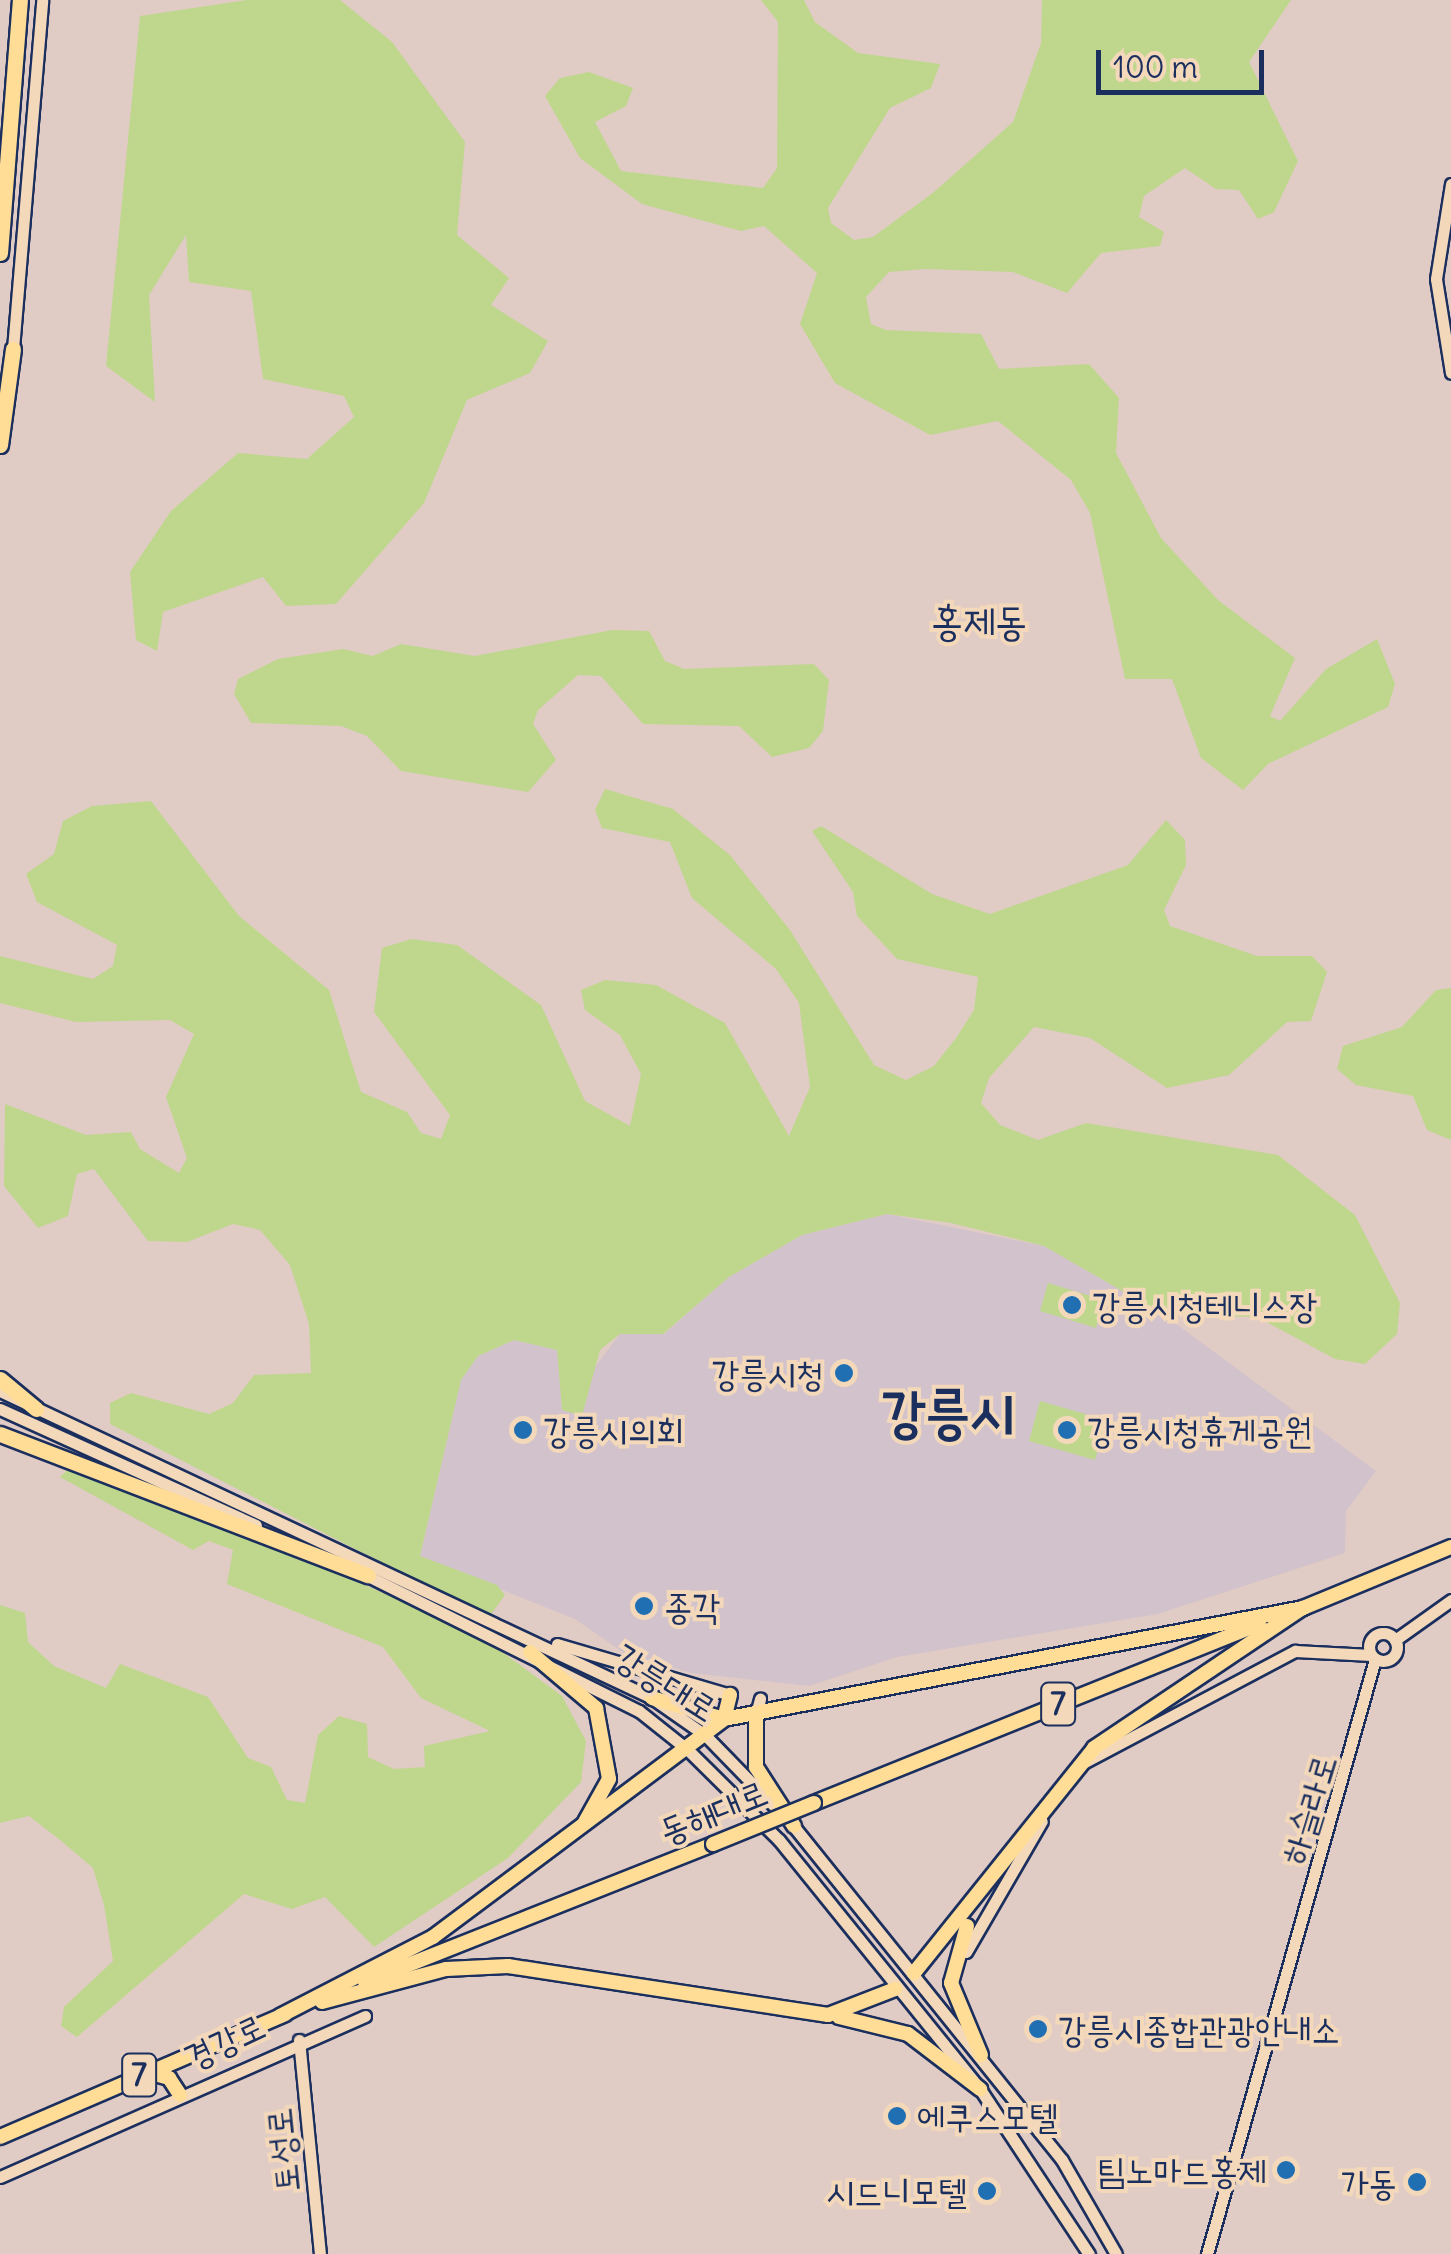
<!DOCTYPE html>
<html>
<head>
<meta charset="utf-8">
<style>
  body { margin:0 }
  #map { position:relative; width:1451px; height:2254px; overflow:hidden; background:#e0cbc5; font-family:Delius,"Poor Story",sans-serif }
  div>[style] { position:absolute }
  .built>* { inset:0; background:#d2c2cc }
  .green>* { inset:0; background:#bfd78d }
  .roads { filter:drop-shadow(2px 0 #1b2f5e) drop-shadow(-2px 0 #1b2f5e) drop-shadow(0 2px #1b2f5e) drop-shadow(0 -2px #1b2f5e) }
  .minor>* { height:11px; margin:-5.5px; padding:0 5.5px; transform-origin:5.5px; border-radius:5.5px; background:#f4d8ba }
  .minor>.ring { margin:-5.5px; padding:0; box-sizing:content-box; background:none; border:11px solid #f4d8ba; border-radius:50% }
  .major>* { height:14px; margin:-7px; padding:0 7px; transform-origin:7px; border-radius:7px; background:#ffdd96 }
  .highway>* { height:15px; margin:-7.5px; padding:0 7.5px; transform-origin:7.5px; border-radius:7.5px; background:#ffdd96 }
  .bridges { filter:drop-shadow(2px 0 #1b2f5e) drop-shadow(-2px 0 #1b2f5e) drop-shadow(0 2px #1b2f5e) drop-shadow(0 -2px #1b2f5e) }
  .major-bridge>* { height:14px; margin:-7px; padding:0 7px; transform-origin:7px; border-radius:7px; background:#ffdd96 }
  .dots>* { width:28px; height:28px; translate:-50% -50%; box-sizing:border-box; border:5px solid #f4d8ba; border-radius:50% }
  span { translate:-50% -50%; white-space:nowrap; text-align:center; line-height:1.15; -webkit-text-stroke:8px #f4d8ba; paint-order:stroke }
  .shield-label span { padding:2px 8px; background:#f4d8ba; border:2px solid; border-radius:8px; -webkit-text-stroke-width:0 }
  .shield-label { font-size:32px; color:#1b2f5e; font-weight:700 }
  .poi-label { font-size:35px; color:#1b2f5e }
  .left { translate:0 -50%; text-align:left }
  .right { translate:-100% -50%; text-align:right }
  .street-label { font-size:35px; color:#1b2f5e }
  .quarter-label { font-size:40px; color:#1b2f5e }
  .town-label { font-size:55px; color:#1b2f5e; font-weight:700 }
  .scale { position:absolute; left:1096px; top:50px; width:168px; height:45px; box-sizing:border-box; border:5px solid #1b2f5e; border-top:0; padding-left:12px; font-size:30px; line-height:35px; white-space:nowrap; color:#1b2f5e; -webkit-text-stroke:8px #f4d8ba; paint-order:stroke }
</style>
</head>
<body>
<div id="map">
  <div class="built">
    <div style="clip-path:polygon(887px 1214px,1044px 1246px,1164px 1315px,1376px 1471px,1346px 1511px,1345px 1553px,1158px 1614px,897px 1657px,809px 1686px,691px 1673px,627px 1655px,575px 1619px,420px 1557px,461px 1379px,478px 1356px,514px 1340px,557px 1350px,562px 1410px,620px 1334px,664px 1334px,729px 1277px,802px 1235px)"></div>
  </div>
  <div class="green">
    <div style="clip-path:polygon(247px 0,340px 0,392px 42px,465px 142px,457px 235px,509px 278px,491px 305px,548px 341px,530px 373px,467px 400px,424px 503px,336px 604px,286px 606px,263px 577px,163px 612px,157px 651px,136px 640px,130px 572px,171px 511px,238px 453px,307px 459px,354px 417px,344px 396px,263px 379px,251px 291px,189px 282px,186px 235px,149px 295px,155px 402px,106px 366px,140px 16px)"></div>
    <div style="clip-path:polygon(761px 0,804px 0,815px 22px,858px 53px,940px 64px,931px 88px,890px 108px,828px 208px,831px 223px,854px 240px,873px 237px,934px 192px,1013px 122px,1041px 43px,1042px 0,1291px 0,1249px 62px,1298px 161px,1274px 212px,1258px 219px,1239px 190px,1216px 189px,1185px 168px,1144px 196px,1139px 217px,1164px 232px,1160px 246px,1101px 253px,1067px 293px,1013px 272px,925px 269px,889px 272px,866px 297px,871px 324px,886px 330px,981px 334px,999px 369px,1089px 364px,1119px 398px,1116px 453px,1161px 538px,1218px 600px,1295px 658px,1270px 716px,1280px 721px,1326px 669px,1377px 639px,1395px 684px,1388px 707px,1268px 764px,1243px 790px,1201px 758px,1172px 679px,1125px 679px,1090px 513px,1071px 480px,998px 421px,930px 435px,835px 383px,800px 324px,817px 273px,764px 226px,741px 231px,642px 204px,580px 158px,545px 96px,560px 78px,589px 72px,633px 88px,626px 106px,595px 122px,621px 171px,763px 188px,777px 168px,778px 22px)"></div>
    <div style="clip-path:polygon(612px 630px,649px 631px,665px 661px,684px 669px,814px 664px,829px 680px,823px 731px,809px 748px,772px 757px,739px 726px,643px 724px,601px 676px,578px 675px,538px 710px,533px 724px,556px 760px,528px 792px,401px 771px,367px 736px,341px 726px,251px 723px,234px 694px,238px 679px,278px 659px,343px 649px,373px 656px,401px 644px,475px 656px)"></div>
    <div style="clip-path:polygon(605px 789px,673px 809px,730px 855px,790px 930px,874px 1065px,906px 1080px,934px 1066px,956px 1038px,974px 1010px,978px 977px,897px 959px,857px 916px,853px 892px,812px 831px,821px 826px,932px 894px,990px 914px,1128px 865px,1166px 820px,1185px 840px,1186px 865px,1164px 910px,1170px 926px,1257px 956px,1312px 956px,1327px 972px,1311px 1021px,1287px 1022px,1229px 1075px,1167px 1088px,1090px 1038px,1034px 1027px,989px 1078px,981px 1103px,1000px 1125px,1038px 1140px,1086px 1123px,1278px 1155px,1355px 1215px,1400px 1303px,1397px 1334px,1365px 1364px,1335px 1359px,1257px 1317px,1164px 1315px,1044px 1246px,951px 1223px,887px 1214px,802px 1235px,729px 1277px,663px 1334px,620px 1334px,600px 1350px,582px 1416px,562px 1410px,557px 1350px,514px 1340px,478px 1356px,461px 1380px,420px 1556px,497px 1585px,505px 1595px,489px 1617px,110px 1424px,110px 1403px,131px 1393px,209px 1414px,233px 1403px,254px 1375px,311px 1373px,309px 1324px,290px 1265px,260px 1230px,233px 1224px,187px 1242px,148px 1241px,94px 1169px,77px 1174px,68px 1216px,38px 1228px,4px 1186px,5px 1104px,86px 1135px,131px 1132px,140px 1149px,179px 1173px,187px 1158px,166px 1097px,194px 1034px,170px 1020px,76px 1022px,0 1003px,0 956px,93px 979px,113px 966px,117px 945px,37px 902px,26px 874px,54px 854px,63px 821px,92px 806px,151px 801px,239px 916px,329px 990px,361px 1092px,407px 1112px,421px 1133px,441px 1139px,450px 1115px,374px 1012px,382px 948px,411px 939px,457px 945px,541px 1005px,585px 1101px,630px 1126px,641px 1074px,620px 1035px,585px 1010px,581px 990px,605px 980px,656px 985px,725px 1023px,789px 1136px,810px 1087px,799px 1003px,776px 969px,692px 898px,670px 842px,602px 828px,595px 810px)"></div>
    <div style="clip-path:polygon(1451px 988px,1451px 1140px,1427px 1130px,1413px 1096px,1356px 1085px,1337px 1069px,1343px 1046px,1402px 1027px,1436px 990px)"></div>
    <div style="clip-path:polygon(1048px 1283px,1104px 1300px,1096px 1328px,1040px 1311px)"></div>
    <div style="clip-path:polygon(1040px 1401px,1106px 1420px,1095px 1460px,1029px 1441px)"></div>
    <div style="clip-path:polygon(67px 1470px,212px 1518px,479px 1635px,562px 1696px,586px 1741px,581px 1782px,508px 1858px,374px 1947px,325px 1897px,292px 1909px,244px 1894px,77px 2037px,61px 2026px,64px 2007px,113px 1961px,104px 1905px,93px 1868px,60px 1840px,29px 1816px,0 1823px,0 1605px,25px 1613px,28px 1642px,54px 1666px,106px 1688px,120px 1664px,208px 1697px,248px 1758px,271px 1767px,287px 1800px,305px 1803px,318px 1735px,339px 1716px,367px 1724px,368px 1757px,394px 1769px,425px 1767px,424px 1746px,490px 1731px,421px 1698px,383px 1647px,227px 1584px,233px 1550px,209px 1541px,193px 1550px,60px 1477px)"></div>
  </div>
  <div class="roads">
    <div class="minor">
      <div style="left:1451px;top:184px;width:96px;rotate:99deg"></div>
      <div style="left:1436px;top:279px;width:95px;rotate:80.9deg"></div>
      <div style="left:13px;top:349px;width:350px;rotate:-85.2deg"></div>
      <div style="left:0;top:1391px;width:721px;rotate:25.21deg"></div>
      <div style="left:652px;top:1698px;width:65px;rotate:34.9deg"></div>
      <div style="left:705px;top:1735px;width:105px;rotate:45.8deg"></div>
      <div style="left:0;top:1409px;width:281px;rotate:24.4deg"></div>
      <div style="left:364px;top:1574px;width:307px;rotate:26.5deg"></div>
      <div style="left:639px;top:1711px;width:63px;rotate:38.5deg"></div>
      <div style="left:688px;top:1750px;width:128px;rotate:44.7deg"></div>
      <div style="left:779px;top:1840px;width:320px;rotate:51.1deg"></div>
      <div style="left:980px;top:2089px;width:198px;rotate:56.6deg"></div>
      <div class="ring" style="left:1369px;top:1633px;width:17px;height:17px"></div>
      <div style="left:1395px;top:1640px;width:69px;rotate:-35.5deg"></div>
      <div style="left:557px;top:1644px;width:180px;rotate:16.4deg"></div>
      <div style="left:756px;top:1714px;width:16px;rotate:-75deg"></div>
      <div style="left:1085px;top:1762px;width:238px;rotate:-27.9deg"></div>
      <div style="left:1295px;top:1651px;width:76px;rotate:3deg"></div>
      <div style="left:791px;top:1823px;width:432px;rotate:51.2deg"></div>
      <div style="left:1062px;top:2160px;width:108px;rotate:60.1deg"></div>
      <div style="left:966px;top:1952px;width:151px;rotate:-59.9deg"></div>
      <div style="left:299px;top:2040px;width:215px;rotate:84.4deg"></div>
      <div style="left:0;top:2177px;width:399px;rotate:-23.8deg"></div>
      <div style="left:1207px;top:2254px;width:618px;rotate:-74.23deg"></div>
    </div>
    <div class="major">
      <div style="left:1298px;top:1610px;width:165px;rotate:-22.4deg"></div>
      <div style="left:530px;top:1652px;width:87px;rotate:40.3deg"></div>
      <div style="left:596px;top:1708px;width:72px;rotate:79.6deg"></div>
      <div style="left:609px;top:1779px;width:49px;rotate:119.2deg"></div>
      <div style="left:652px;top:1698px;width:75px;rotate:16.3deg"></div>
      <div style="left:724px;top:1719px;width:25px;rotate:-76deg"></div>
      <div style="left:756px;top:1714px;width:53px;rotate:90deg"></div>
      <div style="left:756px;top:1767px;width:70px;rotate:57.2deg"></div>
      <div style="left:814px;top:1803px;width:480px;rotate:-21.9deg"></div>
      <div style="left:967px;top:1926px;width:59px;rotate:105.7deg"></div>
      <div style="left:951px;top:1983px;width:78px;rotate:67.4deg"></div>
      <div style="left:914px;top:1973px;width:288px;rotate:-51.3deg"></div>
      <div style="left:1094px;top:1748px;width:251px;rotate:-33.9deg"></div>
      <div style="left:365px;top:1982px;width:374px;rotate:-21.6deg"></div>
      <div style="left:322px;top:2002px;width:128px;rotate:-14.9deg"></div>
      <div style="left:446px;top:1969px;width:62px;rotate:-2.8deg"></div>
      <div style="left:508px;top:1966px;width:324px;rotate:8.7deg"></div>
      <div style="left:828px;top:2015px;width:72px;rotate:-21.2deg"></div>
      <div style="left:280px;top:2016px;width:172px;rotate:-27.3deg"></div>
      <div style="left:433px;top:1937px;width:364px;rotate:-36.8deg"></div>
      <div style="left:724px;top:1719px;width:590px;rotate:-10.85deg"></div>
      <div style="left:839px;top:2017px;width:71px;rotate:13.8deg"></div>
      <div style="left:908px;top:2034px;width:91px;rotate:37.4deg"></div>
      <div style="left:147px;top:2072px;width:23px;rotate:15deg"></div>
      <div style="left:169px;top:2078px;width:20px;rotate:57deg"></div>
      <div style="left:0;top:2137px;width:310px;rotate:-23.3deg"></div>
    </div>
    <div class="highway">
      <div style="left:0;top:253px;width:254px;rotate:-85.5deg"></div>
      <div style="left:0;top:445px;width:97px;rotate:-82.3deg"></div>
      <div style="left:0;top:1379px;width:47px;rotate:39.8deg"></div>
      <div style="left:0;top:1434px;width:394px;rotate:21deg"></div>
    </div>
  </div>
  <div class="bridges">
    <div class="major-bridge">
      <div style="left:713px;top:1844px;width:109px;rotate:-22.1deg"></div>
    </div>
  </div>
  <div class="dots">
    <div style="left:1072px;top:1305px;background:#1f6fb2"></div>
    <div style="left:844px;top:1373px;background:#1f6fb2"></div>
    <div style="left:523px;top:1430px;background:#1f6fb2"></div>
    <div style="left:1067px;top:1430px;background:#1f6fb2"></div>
    <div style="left:644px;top:1606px;background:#1f6fb2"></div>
    <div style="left:1038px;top:2029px;background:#1f6fb2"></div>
    <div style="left:897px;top:2116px;background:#1f6fb2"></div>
    <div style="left:1286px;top:2170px;background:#1f6fb2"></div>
    <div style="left:1417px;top:2182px;background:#1f6fb2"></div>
    <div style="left:987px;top:2191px;background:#1f6fb2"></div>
  </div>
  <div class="shield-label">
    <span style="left:1058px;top:1704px">7</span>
    <span style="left:139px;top:2075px">7</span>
  </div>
  <div class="poi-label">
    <span class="left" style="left:1092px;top:1305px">강릉시청테니스장</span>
    <span class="right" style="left:824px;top:1373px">강릉시청</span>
    <span class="left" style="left:543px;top:1430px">강릉시의회</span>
    <span class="left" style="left:1087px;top:1430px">강릉시청휴게공원</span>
    <span class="left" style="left:664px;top:1606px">종각</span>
    <span class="left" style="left:1058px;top:2029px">강릉시종합관광안내소</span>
    <span class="left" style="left:917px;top:2116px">에쿠스모텔</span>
    <span class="right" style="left:1266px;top:2170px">팀노마드홍제</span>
    <span class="right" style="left:1397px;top:2182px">가동</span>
    <span class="right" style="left:967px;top:2191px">시드니모텔</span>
  </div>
  <div class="street-label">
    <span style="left:666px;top:1682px;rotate:32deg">강릉대로</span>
    <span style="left:1308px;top:1809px;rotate:-73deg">하슬라로</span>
    <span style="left:713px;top:1811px;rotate:-22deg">동해대로</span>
    <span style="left:224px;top:2041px;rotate:-25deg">경강로</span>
    <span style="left:282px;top:2150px;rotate:-96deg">토성로</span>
  </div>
  <div class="quarter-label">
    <span style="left:979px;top:621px">홍제동</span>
  </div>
  <div class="town-label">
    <span style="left:948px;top:1412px">강릉시</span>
  </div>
  <div class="scale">100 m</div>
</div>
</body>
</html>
